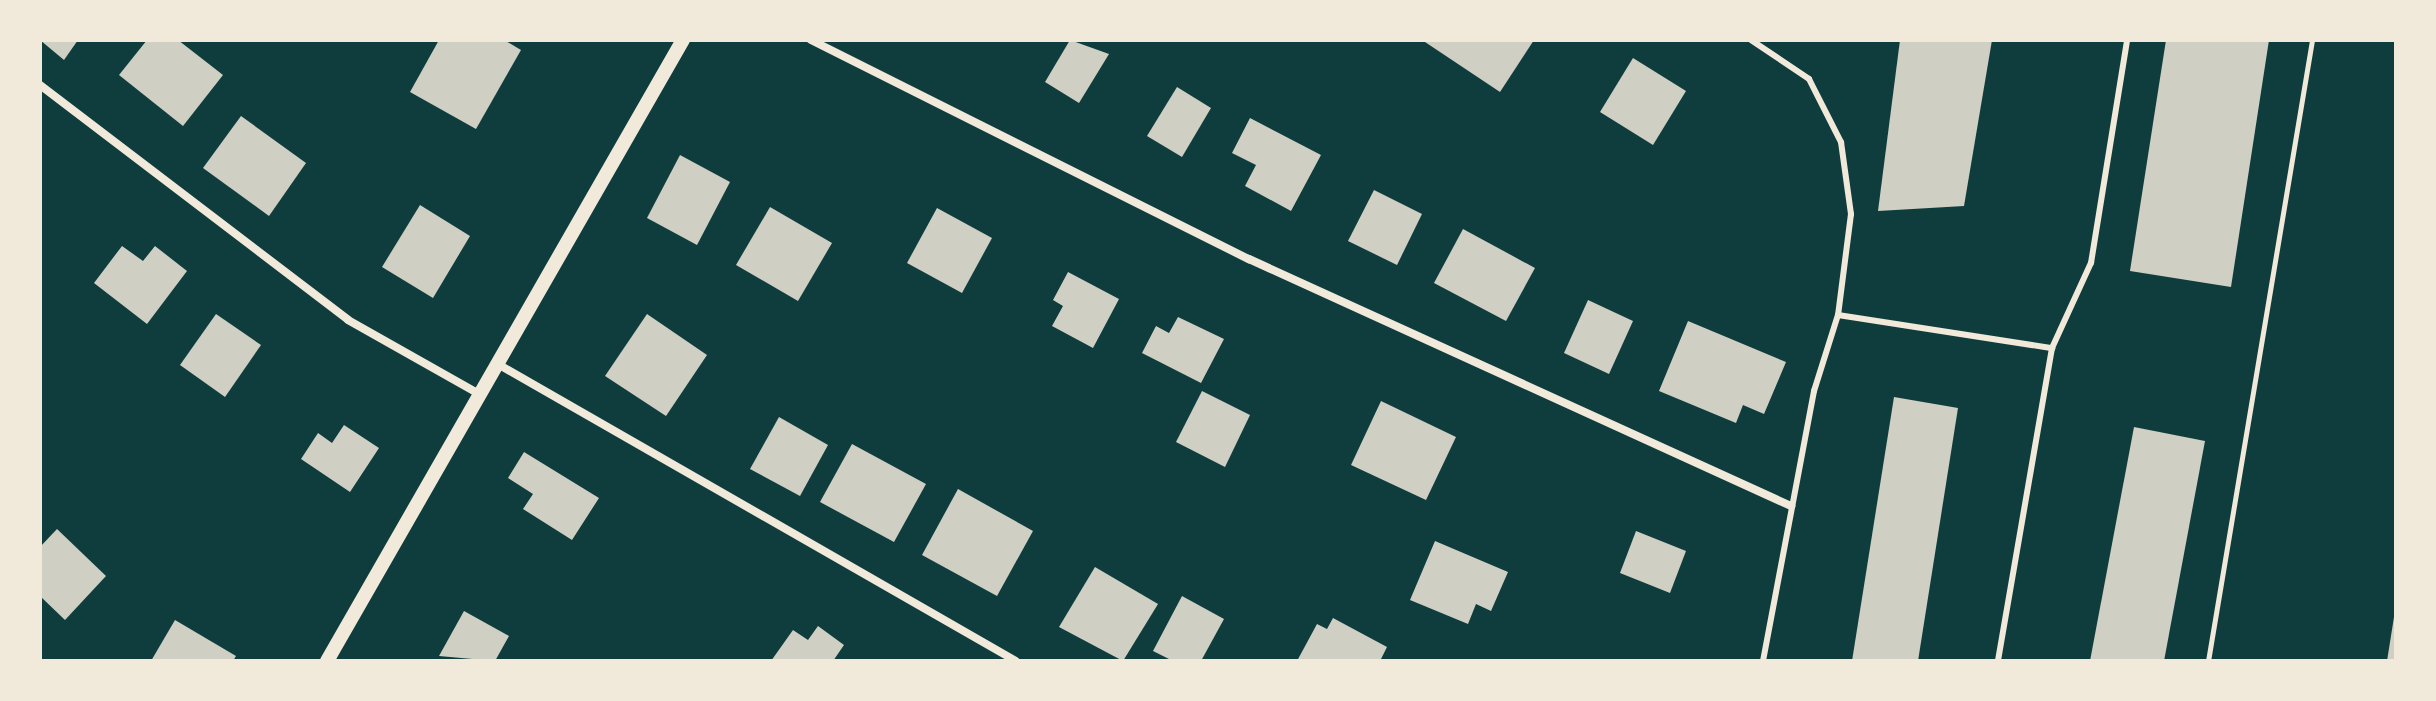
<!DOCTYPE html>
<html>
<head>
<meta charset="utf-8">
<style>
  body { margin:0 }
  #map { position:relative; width:2436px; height:701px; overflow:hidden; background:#0f3d3e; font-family:Manrope,sans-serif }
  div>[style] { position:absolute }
  .building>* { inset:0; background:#cfcfc3 }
  .path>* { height:5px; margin:-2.5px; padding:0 2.5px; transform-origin:2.5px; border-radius:2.5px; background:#f1e9da }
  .service>* { height:6px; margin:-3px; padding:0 3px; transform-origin:3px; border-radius:3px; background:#f1e9da }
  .minor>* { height:8px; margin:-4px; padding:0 4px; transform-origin:4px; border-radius:4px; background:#f1e9da }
  .tertiary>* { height:14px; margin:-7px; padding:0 7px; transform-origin:7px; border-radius:7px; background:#f1e9da }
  span { translate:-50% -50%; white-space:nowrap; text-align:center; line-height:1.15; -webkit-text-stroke:6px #f1e9da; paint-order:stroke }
  .frame { position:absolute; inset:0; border:42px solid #f1e9da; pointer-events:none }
</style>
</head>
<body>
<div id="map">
  <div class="building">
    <div style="clip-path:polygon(40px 40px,78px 40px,64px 60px)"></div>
    <div style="clip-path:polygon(147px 40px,178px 40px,223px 75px,183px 126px,119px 75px)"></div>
    <div style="clip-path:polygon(439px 40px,504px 40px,521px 50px,476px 129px,410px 92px)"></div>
    <div style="clip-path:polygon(1070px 40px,1109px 54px,1079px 103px,1045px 82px)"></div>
    <div style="clip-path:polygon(1422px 40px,1534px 40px,1500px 92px)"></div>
    <div style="clip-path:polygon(1900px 40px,1992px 40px,1964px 206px,1878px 211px)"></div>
    <div style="clip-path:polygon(2166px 40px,2269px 40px,2231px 287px,2130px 271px)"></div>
    <div style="clip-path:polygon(1633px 58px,1686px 91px,1653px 145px,1600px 112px)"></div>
    <div style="clip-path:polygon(1177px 87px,1211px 108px,1182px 157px,1147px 136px)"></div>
    <div style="clip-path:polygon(241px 116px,306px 163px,269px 216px,203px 168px)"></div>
    <div style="clip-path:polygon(1250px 118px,1321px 155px,1291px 211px,1245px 186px,1256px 165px,1232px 153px)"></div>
    <div style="clip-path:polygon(680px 155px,730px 182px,697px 245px,647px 218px)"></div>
    <div style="clip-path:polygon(1374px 190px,1422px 214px,1397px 265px,1348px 241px)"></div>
    <div style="clip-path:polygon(420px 205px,470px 236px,433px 298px,382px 267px)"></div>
    <div style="clip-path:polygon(770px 207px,832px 243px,798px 301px,736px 265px)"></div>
    <div style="clip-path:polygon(937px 208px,992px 238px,962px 293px,907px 263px)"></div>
    <div style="clip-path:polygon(1463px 229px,1535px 268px,1506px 321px,1434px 283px)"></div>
    <div style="clip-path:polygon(122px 246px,143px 261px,155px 246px,187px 271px,147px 324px,94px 283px)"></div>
    <div style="clip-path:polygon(1068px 272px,1119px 299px,1093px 348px,1052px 326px,1063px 306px,1053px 300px)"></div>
    <div style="clip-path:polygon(1588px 300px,1633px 321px,1609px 374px,1564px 353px)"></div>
    <div style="clip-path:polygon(216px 314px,261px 345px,225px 397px,180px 365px)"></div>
    <div style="clip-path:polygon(647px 314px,707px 355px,666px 416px,605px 376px)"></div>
    <div style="clip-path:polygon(1178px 317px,1224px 339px,1201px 383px,1142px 353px,1156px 326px,1169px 333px)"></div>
    <div style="clip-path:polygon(1688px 321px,1786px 362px,1764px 414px,1743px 405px,1736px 423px,1659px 391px)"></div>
    <div style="clip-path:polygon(1202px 391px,1250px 415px,1225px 467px,1176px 442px)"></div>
    <div style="clip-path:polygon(1894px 397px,1958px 408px,1918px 661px,1852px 661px)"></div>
    <div style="clip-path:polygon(1381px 401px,1456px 437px,1426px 500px,1351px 465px)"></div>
    <div style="clip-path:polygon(779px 417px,828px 445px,800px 496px,750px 469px)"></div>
    <div style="clip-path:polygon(344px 425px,379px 448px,350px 492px,301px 459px,318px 433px,332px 443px)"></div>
    <div style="clip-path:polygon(2134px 427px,2205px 441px,2164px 661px,2090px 661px)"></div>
    <div style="clip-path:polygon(852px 444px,926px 484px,894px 542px,820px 502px)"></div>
    <div style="clip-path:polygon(524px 452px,599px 498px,572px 540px,523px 509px,533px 494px,508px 478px)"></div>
    <div style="clip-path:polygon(958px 489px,1033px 531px,997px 596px,922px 555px)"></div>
    <div style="clip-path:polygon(57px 529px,106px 576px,65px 620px,40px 596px,40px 547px)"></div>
    <div style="clip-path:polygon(1636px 531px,1686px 551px,1670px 593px,1620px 573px)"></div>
    <div style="clip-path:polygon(1435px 541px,1508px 572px,1491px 611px,1476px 604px,1468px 624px,1410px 600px)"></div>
    <div style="clip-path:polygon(1095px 567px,1158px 604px,1123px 661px,1059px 627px)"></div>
    <div style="clip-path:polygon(1182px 596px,1224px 619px,1201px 661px,1173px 661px,1153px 651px)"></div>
    <div style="clip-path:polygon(464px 611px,509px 636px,495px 661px,439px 656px)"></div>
    <div style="clip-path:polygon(2394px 617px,2396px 661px,2387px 661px)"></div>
    <div style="clip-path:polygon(1333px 618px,1387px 647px,1380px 661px,1297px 661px,1317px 624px,1327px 629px)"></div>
    <div style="clip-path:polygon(175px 620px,236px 656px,233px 661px,151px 661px)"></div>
    <div style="clip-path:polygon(818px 626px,844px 645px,833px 661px,771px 661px,793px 630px,808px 640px)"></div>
  </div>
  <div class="path">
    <div style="left:2208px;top:661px;width:630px;rotate:-80.49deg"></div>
  </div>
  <div class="service">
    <div style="left:1751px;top:40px;width:70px;rotate:33.9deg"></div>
    <div style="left:1809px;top:79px;width:71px;rotate:63.1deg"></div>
    <div style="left:1841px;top:142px;width:73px;rotate:82.1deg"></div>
    <div style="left:1851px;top:214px;width:102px;rotate:97.3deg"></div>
    <div style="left:2052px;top:348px;width:94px;rotate:-65.4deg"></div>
    <div style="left:2091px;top:263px;width:226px;rotate:-80.8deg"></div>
    <div style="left:1763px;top:661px;width:275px;rotate:-79.3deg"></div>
    <div style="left:1814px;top:391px;width:80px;rotate:-72.5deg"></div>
    <div style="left:1838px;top:315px;width:217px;rotate:8.8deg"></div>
    <div style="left:2052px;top:348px;width:318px;rotate:99.8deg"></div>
  </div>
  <div class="minor">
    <div style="left:811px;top:40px;width:490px;rotate:26.6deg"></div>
    <div style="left:1249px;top:259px;width:596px;rotate:24.5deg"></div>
    <div style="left:40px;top:85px;width:387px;rotate:37.3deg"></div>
    <div style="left:348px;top:320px;width:147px;rotate:29.4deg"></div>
    <div style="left:496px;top:363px;width:599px;rotate:29.82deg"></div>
  </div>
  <div class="tertiary">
    <div style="left:327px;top:661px;width:716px;rotate:-60.18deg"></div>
  </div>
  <div class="frame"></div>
</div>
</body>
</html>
